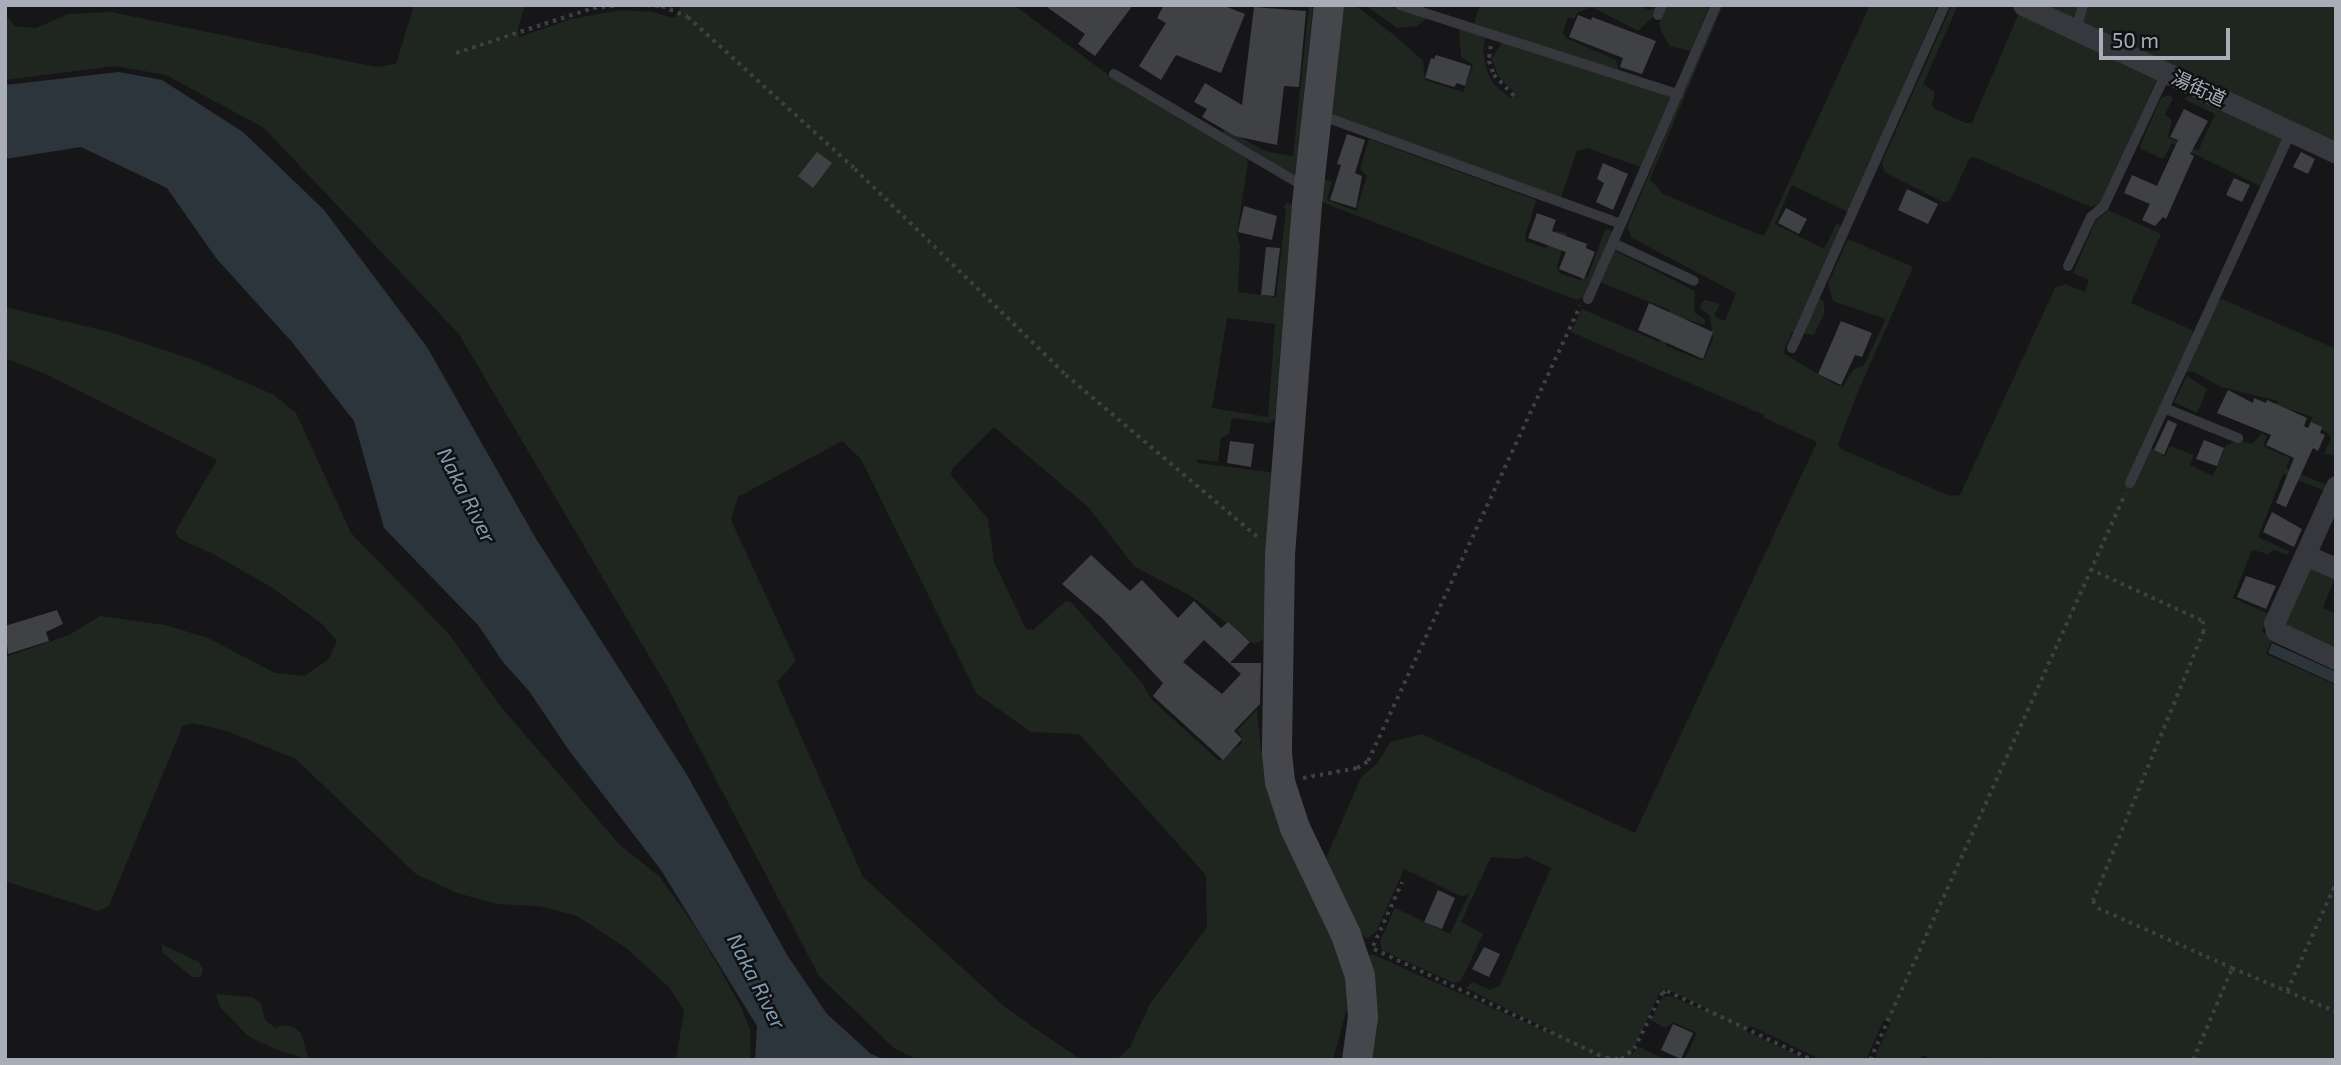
<!DOCTYPE html>
<html>
<head>
<meta charset="utf-8">
<style>
  body { margin:0 }
  #map { position:relative; width:2341px; height:1065px; overflow:hidden; background:#161618; font-family:"Exo 2","Noto Sans JP",sans-serif }
  div>[style] { position:absolute }
  .green>* { inset:0; background:#1e261f }
  .water>* { inset:0; background:#2c353c }
  .building>* { inset:0; background:#404145 }
  .path>* { height:3.5px; margin-top:-1.75px; transform-origin:0; background:repeating-linear-gradient(90deg,#3d3f44 0 3.5px,transparent 0 8.5px) }
  .lane>* { height:10px; margin:-5px; padding:0 5px; transform-origin:5px; border-radius:5px; background:#37383d }
  .street>* { height:21px; margin:-10.5px; padding:0 10.5px; transform-origin:10.5px; border-radius:10.5px; background:#37383d }
  .secondary>* { height:30px; margin:-15px; padding:0 15px; transform-origin:15px; border-radius:15px; background:#45474d }
  span { translate:-50% -50%; white-space:nowrap; text-align:center; line-height:1.15; -webkit-text-stroke:5px #111113; paint-order:stroke }
  .street-label { font-size:19px; color:#a8adb8 }
  .water-label { font-size:21px; color:#7f9bb3; font-style:italic }
  .frame { position:absolute; inset:0; border:7px solid #a8adb8; pointer-events:none }
  .scale { position:absolute; left:2099px; top:28px; width:131px; height:32px; box-sizing:border-box; border:4px solid #a8adb8; border-top:0; padding-left:9px; font-size:21px; line-height:24px; white-space:nowrap; color:#a8adb8; -webkit-text-stroke:5px #111113; paint-order:stroke }
</style>
</head>
<body>
<div id="map">
  <div class="green">
    <div style="clip-path:polygon(evenodd,414px 5px,525px 5px,518px 28px,519px 37px,571px 19px,622px 10px,652px 12px,675px 18px,680px 8px,678px 5px,1014px 5px,1122px 85px,1245px 156px,1248px 162px,1237px 233px,1240px 246px,1238px 292px,1276px 297px,1286px 211px,1284px 207px,1287px 202px,1292px 205px,1275px 419px,1269px 423px,1232px 418px,1229px 434px,1221px 438px,1218px 462px,1197px 459px,1198px 463px,1275px 473px,1268px 638px,1254px 644px,1191px 596px,1135px 567px,1088px 507px,994px 427px,952px 469px,951px 475px,988px 519px,994px 562px,1026px 629px,1033px 630px,1066px 601px,1072px 603px,1143px 684px,1151px 699px,1219px 761px,1242px 743px,1242px 737px,1237px 731px,1257px 709px,1261px 750px,1346px 965px,1347px 1008px,1333px 1060px,1116px 1060px,1130px 1047px,1150px 1004px,1207px 927px,1206px 875px,1079px 734px,1031px 732px,977px 694px,861px 459px,842px 441px,738px 497px,731px 520px,796px 661px,777px 682px,863px 877px,1006px 1008px,1081px 1060px,919px 1060px,895px 1049px,819px 976px,669px 690px,459px 334px,264px 128px,166px 75px,114px 66px,5px 80px,5px 15px,15px 26px,36px 28px,68px 14px,111px 12px,376px 67px,396px 64px,414px 5px,1227px 318px,1275px 324px,1268px 417px,1212px 408px,1227px 318px)"></div>
    <div style="clip-path:polygon(1342px 5px,1355px 5px,1399px 39px,1423px 61px,1425px 80px,1463px 92px,1473px 65px,1461px 57px,1459px 28px,1485px 37px,1483px 51px,1488px 74px,1495px 86px,1511px 98px,1515px 93px,1499px 77px,1492px 59px,1502px 42px,1512px 36px,1474px 23px,1480px 5px,1636px 5px,1650px 10px,1658px 5px,1654px 16px,1638px 31px,1592px 7px,1577px 13px,1574px 19px,1568px 17px,1563px 33px,1566px 38px,1616px 60px,1621px 78px,1672px 97px,1643px 168px,1587px 148px,1577px 151px,1561px 197px,1337px 118px,1330px 112px)"></div>
    <div style="clip-path:polygon(1365px 5px,1385px 5px,1427px 18px,1417px 26px,1397px 28px)"></div>
    <div style="clip-path:polygon(1667px 5px,1709px 7px,1691px 51px,1670px 46px,1661px 31px,1659px 23px)"></div>
    <div style="clip-path:polygon(1720px 5px,1723px 5px,1650px 179px,1663px 194px,1760px 235px,1765px 234px,1870px 5px,1938px 5px,1870px 163px,1866px 163px,1869px 165px,1848px 212px,1792px 185px,1775px 224px,1824px 249px,1837px 223px,1841px 226px,1814px 293px,1824px 302px,1824px 314px,1814px 335px,1792px 332px,1783px 353px,1838px 386px,1843px 386px,1854px 369px,1864px 365px,1886px 319px,1833px 301px,1828px 284px,1848px 239px,1913px 267px,1859px 389px,1838px 444px,1841px 449px,1950px 496px,1960px 495px,2055px 288px,2065px 284px,2085px 292px,2089px 280px,2073px 273px,2095px 222px,2108px 210px,2161px 234px,2131px 303px,2192px 330px,2193px 333px,2216px 301px,2222px 299px,2336px 349px,2336px 455px,2324px 454px,2331px 438px,2327px 432px,2309px 425px,2312px 417px,2289px 409px,2273px 410px,2278px 401px,2221px 387px,2192px 371px,2184px 373px,2149px 446px,2165px 457px,2170px 446px,2194px 455px,2190px 465px,2213px 476px,2226px 446px,2238px 440px,2252px 444px,2262px 433px,2267px 436px,2263px 446px,2290px 458px,2286px 468px,2326px 485px,2323px 490px,2283px 474px,2258px 537px,2289px 551px,2287px 555px,2274px 550px,2268px 554px,2252px 550px,2233px 598px,2269px 614px,2262px 631px,2273px 637px,2266px 654px,2336px 685px,2336px 1060px,1993px 1060px,1986px 1057px,1984px 1060px,1933px 1060px,1923px 1055px,1918px 1060px,1874px 1060px,1890px 1023px,1884px 1020px,1866px 1060px,1822px 1060px,1751px 1026px,1744px 1030px,1808px 1060px,1684px 1060px,1697px 1033px,1673px 1022px,1665px 1028px,1651px 1020px,1663px 997px,1670px 996px,1706px 1011px,1707px 1009px,1668px 989px,1660px 991px,1631px 1055px,1639px 1047px,1666px 1060px,1369px 1060px,1367px 957px,1372px 954px,1544px 1031px,1553px 1032px,1466px 988px,1472px 982px,1490px 990px,1500px 985px,1551px 868px,1526px 856px,1518px 859px,1491px 857px,1461px 922px,1483px 934px,1461px 981px,1454px 983px,1382px 950px,1380px 941px,1395px 908px,1450px 934px,1470px 892px,1463px 897px,1404px 869px,1376px 932px,1368px 938px,1359px 935px,1324px 863px,1361px 777px,1377px 764px,1390px 742px,1422px 734px,1635px 833px,1817px 442px,1763px 417px,1764px 415px,1571px 332px,1582px 309px,1659px 342px,1670px 310px,1602px 283px,1601px 279px,1614px 250px,1695px 291px,1694px 312px,1705px 320px,1705px 325px,1684px 319px,1675px 324px,1666px 346px,1703px 361px,1713px 339px,1710px 316px,1700px 308px,1702px 302px,1705px 300px,1720px 304px,1714px 316px,1725px 321px,1736px 293px,1632px 238px,1627px 227px)"></div>
    <div style="clip-path:polygon(1952px 5px,1958px 5px,1923px 84px,1935px 92px,1932px 104px,1935px 109px,1966px 123px,1972px 123px,2019px 13px,2158px 77px,2101px 204px,2091px 207px,1974px 157px,1969px 159px,1950px 201px,1945px 203px,1884px 172px,1882px 162px)"></div>
    <div style="clip-path:polygon(2044px 5px,2336px 5px,2336px 145px)"></div>
    <div style="clip-path:polygon(1309px 6px,1313px 8px,1295px 175px,1223px 133px,1225px 129px,1265px 151px,1293px 156px)"></div>
    <div style="clip-path:polygon(2190px 94px,2278px 133px,2282px 141px,2260px 186px,2172px 143px,2163px 159px,2139px 148px,2161px 98px,2169px 95px,2173px 98px,2165px 115px,2172px 120px,2168px 137px,2198px 151px,2215px 114px,2184px 99px)"></div>
    <div style="clip-path:polygon(1369px 139px,1536px 200px,1525px 237px,1526px 241px,1545px 248px,1550px 245px,1556px 231px,1567px 233px,1557px 266px,1559px 273px,1580px 280px,1588px 276px,1605px 230px,1610px 229px,1613px 234px,1586px 296px,1577px 300px,1319px 201px,1323px 179px,1332px 182px,1327px 200px,1356px 211px,1367px 176px,1360px 169px)"></div>
    <div style="clip-path:polygon(5px 307px,110px 332px,194px 360px,274px 395px,296px 413px,351px 533px,449px 634px,501px 707px,620px 845px,660px 877px,700px 934px,740px 1005px,750px 1029px,751px 1060px,676px 1060px,684px 1011px,670px 988px,626px 948px,577px 916px,539px 906px,497px 904px,457px 893px,416px 874px,296px 759px,227px 731px,192px 723px,182px 727px,109px 906px,98px 911px,5px 881px,5px 657px,69px 635px,100px 616px,165px 625px,208px 638px,275px 673px,304px 676px,329px 659px,337px 641px,321px 623px,271px 587px,215px 555px,180px 539px,175px 532px,217px 460px,45px 374px,5px 358px)"></div>
    <div style="clip-path:polygon(2187px 376px,2207px 389px,2197px 413px,2174px 402px)"></div>
    <div style="clip-path:polygon(2317px 566px,2336px 575px,2323px 608px,2336px 614px,2336px 653px,2287px 629px,2283px 618px,2306px 571px)"></div>
    <div style="clip-path:polygon(161px 944px,199px 962px,203px 969px,201px 977px,192px 977px,163px 953px)"></div>
    <div style="clip-path:polygon(216px 994px,252px 997px,261px 1003px,265px 1020px,276px 1028px,283px 1025px,294px 1027px,301px 1033px,309px 1060px,275px 1049px,248px 1036px,220px 1007px)"></div>
  </div>
  <div class="water">
    <div style="clip-path:polygon(119px 72px,162px 80px,243px 132px,324px 210px,427px 347px,535px 537px,687px 775px,787px 955px,827px 1014px,871px 1054px,886px 1060px,755px 1060px,757px 1026px,661px 870px,568px 749px,529px 691px,503px 662px,478px 625px,384px 528px,354px 421px,292px 342px,216px 258px,167px 188px,81px 147px,5px 159px,5px 85px)"></div>
    <div style="clip-path:polygon(2272px 643px,2336px 672px,2336px 684px,2268px 653px)"></div>
  </div>
  <div class="building">
    <div style="clip-path:polygon(1044px 5px,1133px 5px,1095px 56px,1078px 44px,1085px 34px)"></div>
    <div style="clip-path:polygon(1164px 5px,1222px 5px,1245px 14px,1221px 73px,1176px 55px,1161px 80px,1139px 66px,1166px 23px,1157px 18px)"></div>
    <div style="clip-path:polygon(1254px 7px,1306px 11px,1299px 87px,1284px 86px,1277px 145px,1235px 136px,1202px 117px,1207px 109px,1194px 102px,1205px 83px,1242px 105px)"></div>
    <div style="clip-path:polygon(1578px 15px,1591px 20px,1592px 17px,1656px 41px,1642px 74px,1620px 67px,1623px 58px,1569px 37px)"></div>
    <div style="clip-path:polygon(1436px 55px,1471px 66px,1465px 86px,1457px 83px,1454px 87px,1425px 78px,1431px 58px,1434px 59px)"></div>
    <div style="clip-path:polygon(2184px 109px,2208px 121px,2190px 154px,2194px 156px,2166px 219px,2163px 217px,2155px 226px,2142px 220px,2150px 204px,2124px 193px,2132px 175px,2157px 186px,2178px 140px,2170px 137px)"></div>
    <div style="clip-path:polygon(1347px 134px,1365px 140px,1355px 173px,1362px 176px,1356px 208px,1330px 200px,1341px 165px,1337px 164px)"></div>
    <div style="clip-path:polygon(817px 152px,832px 163px,813px 188px,798px 176px)"></div>
    <div style="clip-path:polygon(2301px 152px,2315px 159px,2308px 174px,2293px 167px)"></div>
    <div style="clip-path:polygon(1603px 163px,1628px 174px,1613px 210px,1596px 202px,1604px 183px,1597px 179px)"></div>
    <div style="clip-path:polygon(2234px 178px,2250px 185px,2242px 202px,2226px 195px)"></div>
    <div style="clip-path:polygon(1907px 189px,1938px 204px,1928px 224px,1898px 210px)"></div>
    <div style="clip-path:polygon(1244px 206px,1277px 216px,1272px 240px,1238px 232px)"></div>
    <div style="clip-path:polygon(1786px 208px,1807px 219px,1799px 234px,1778px 223px)"></div>
    <div style="clip-path:polygon(1537px 213px,1556px 220px,1552px 231px,1587px 244px,1586px 248px,1595px 252px,1584px 279px,1559px 269px,1566px 252px,1528px 238px)"></div>
    <div style="clip-path:polygon(1266px 247px,1280px 248px,1274px 296px,1261px 295px)"></div>
    <div style="clip-path:polygon(1649px 303px,1713px 332px,1703px 359px,1638px 330px)"></div>
    <div style="clip-path:polygon(1841px 321px,1872px 333px,1862px 357px,1855px 355px,1841px 385px,1818px 374px)"></div>
    <div style="clip-path:polygon(2228px 390px,2253px 403px,2254px 398px,2266px 403px,2267px 400px,2307px 418px,2304px 426px,2308px 428px,2311px 422px,2322px 427px,2320px 433px,2325px 435px,2318px 451px,2313px 448px,2286px 507px,2276px 503px,2294px 458px,2266px 445px,2271px 435px,2217px 413px)"></div>
    <div style="clip-path:polygon(2168px 420px,2177px 424px,2164px 455px,2154px 450px)"></div>
    <div style="clip-path:polygon(2204px 440px,2224px 448px,2217px 466px,2196px 459px)"></div>
    <div style="clip-path:polygon(1230px 441px,1254px 444px,1251px 467px,1227px 463px)"></div>
    <div style="clip-path:polygon(2272px 512px,2302px 529px,2294px 547px,2263px 532px)"></div>
    <div style="clip-path:polygon(evenodd,1091px 555px,1130px 591px,1142px 580px,1178px 618px,1194px 601px,1221px 628px,1228px 622px,1250px 642px,1230px 663px,1261px 663px,1260px 704px,1234px 731px,1242px 739px,1223px 760px,1153px 696px,1163px 683px,1102px 618px,1062px 584px,1091px 555px,1204px 640px,1241px 674px,1222px 694px,1183px 662px,1204px 640px)"></div>
    <div style="clip-path:polygon(2246px 576px,2276px 586px,2266px 609px,2237px 597px)"></div>
    <div style="clip-path:polygon(57px 610px,63px 624px,46px 632px,49px 641px,8px 654px,5px 626px)"></div>
    <div style="clip-path:polygon(1438px 890px,1455px 898px,1442px 929px,1424px 922px)"></div>
    <div style="clip-path:polygon(1484px 947px,1500px 954px,1489px 977px,1472px 969px)"></div>
    <div style="clip-path:polygon(1673px 1024px,1693px 1033px,1681px 1059px,1661px 1050px)"></div>
  </div>
  <div class="path">
    <div style="left:647px;top:5px;width:15px;rotate:4deg"></div>
    <div style="left:662px;top:6px;width:28px;rotate:23deg"></div>
    <div style="left:688px;top:17px;width:226px;rotate:42.3deg"></div>
    <div style="left:855px;top:169px;width:295px;rotate:44.3deg"></div>
    <div style="left:1066px;top:375px;width:253px;rotate:40.2deg"></div>
    <div style="left:1491px;top:46px;width:15px;rotate:98deg"></div>
    <div style="left:1489px;top:61px;width:15px;rotate:70deg"></div>
    <div style="left:1494px;top:75px;width:33px;rotate:46deg"></div>
    <div style="left:456px;top:53px;width:144px;rotate:-18.2deg"></div>
    <div style="left:593px;top:8px;width:27px;rotate:-6deg"></div>
    <div style="left:2090px;top:569px;width:124px;rotate:24.7deg"></div>
    <div style="left:2203px;top:621px;width:10px;rotate:84deg"></div>
    <div style="left:2204px;top:631px;width:292px;rotate:112.3deg"></div>
    <div style="left:2093px;top:901px;width:9px;rotate:54deg"></div>
    <div style="left:2098px;top:908px;width:147px;rotate:24.1deg"></div>
    <div style="left:1303px;top:778px;width:55px;rotate:-10.5deg"></div>
    <div style="left:1357px;top:768px;width:13px;rotate:-32deg"></div>
    <div style="left:1368px;top:761px;width:502px;rotate:-65.02deg"></div>
    <div style="left:1373px;top:946px;width:70px;rotate:-65.6deg"></div>
    <div style="left:1374px;top:949px;width:256px;rotate:25.2deg"></div>
    <div style="left:1606px;top:1058px;width:15px;rotate:4deg"></div>
    <div style="left:1621px;top:1059px;width:16px;rotate:-38deg"></div>
    <div style="left:1634px;top:1049px;width:63px;rotate:-63.4deg"></div>
    <div style="left:1662px;top:993px;width:5px;rotate:-22deg"></div>
    <div style="left:1667px;top:991px;width:161px;rotate:25.4deg"></div>
    <div style="left:2287px;top:991px;width:119px;rotate:-65.6deg"></div>
    <div style="left:1870px;top:1060px;width:621px;rotate:-65.75deg"></div>
    <div style="left:2193px;top:1060px;width:100px;rotate:-67deg"></div>
    <div style="left:2232px;top:968px;width:113px;rotate:22.9deg"></div>
  </div>
  <div class="lane">
    <div style="left:1400px;top:5px;width:292px;rotate:17.8deg"></div>
    <div style="left:1658px;top:15px;width:11px;rotate:-68deg"></div>
    <div style="left:2076px;top:31px;width:27px;rotate:-75deg"></div>
    <div style="left:1114px;top:74px;width:222px;rotate:30.6deg"></div>
    <div style="left:1320px;top:115px;width:320px;rotate:19.9deg"></div>
    <div style="left:1621px;top:224px;width:239px;rotate:-66.5deg"></div>
    <div style="left:1613px;top:243px;width:89px;rotate:25.1deg"></div>
    <div style="left:2068px;top:266px;width:54px;rotate:-64.9deg"></div>
    <div style="left:2091px;top:217px;width:17px;rotate:-40deg"></div>
    <div style="left:2104px;top:206px;width:147px;rotate:-65deg"></div>
    <div style="left:1588px;top:299px;width:82px;rotate:-66.3deg"></div>
    <div style="left:1792px;top:348px;width:376px;rotate:-66deg"></div>
    <div style="left:2164px;top:408px;width:80px;rotate:22.1deg"></div>
    <div style="left:2130px;top:483px;width:386px;rotate:-65.4deg"></div>
  </div>
  <div class="street">
    <div style="left:2023px;top:5px;width:346px;rotate:25.3deg"></div>
    <div style="left:2336px;top:486px;width:150px;rotate:114.3deg"></div>
    <div style="left:2274px;top:623px;width:8px;rotate:76deg"></div>
    <div style="left:2276px;top:631px;width:66px;rotate:25deg"></div>
    <div style="left:2305px;top:555px;width:34px;rotate:23deg"></div>
  </div>
  <div class="secondary">
    <div style="left:1329px;top:5px;width:200px;rotate:96.3deg"></div>
    <div style="left:1307px;top:204px;width:352px;rotate:94.4deg"></div>
    <div style="left:1280px;top:555px;width:198px;rotate:90.9deg"></div>
    <div style="left:1277px;top:753px;width:29px;rotate:84deg"></div>
    <div style="left:1280px;top:782px;width:48px;rotate:71.9deg"></div>
    <div style="left:1295px;top:828px;width:119px;rotate:64.5deg"></div>
    <div style="left:1346px;top:935px;width:43px;rotate:71.1deg"></div>
    <div style="left:1360px;top:976px;width:41px;rotate:85.8deg"></div>
    <div style="left:1363px;top:1017px;width:43px;rotate:97.9deg"></div>
  </div>
  <div class="street-label">
    <span style="left:2199px;top:88px;rotate:25deg">湯街道</span>
  </div>
  <div class="water-label">
    <span style="left:467px;top:495px;rotate:63deg">Naka River</span>
    <span style="left:757px;top:981px;rotate:63deg">Naka River</span>
  </div>
  <div class="frame"></div>
  <div class="scale">50 m</div>
</div>
</body>
</html>
